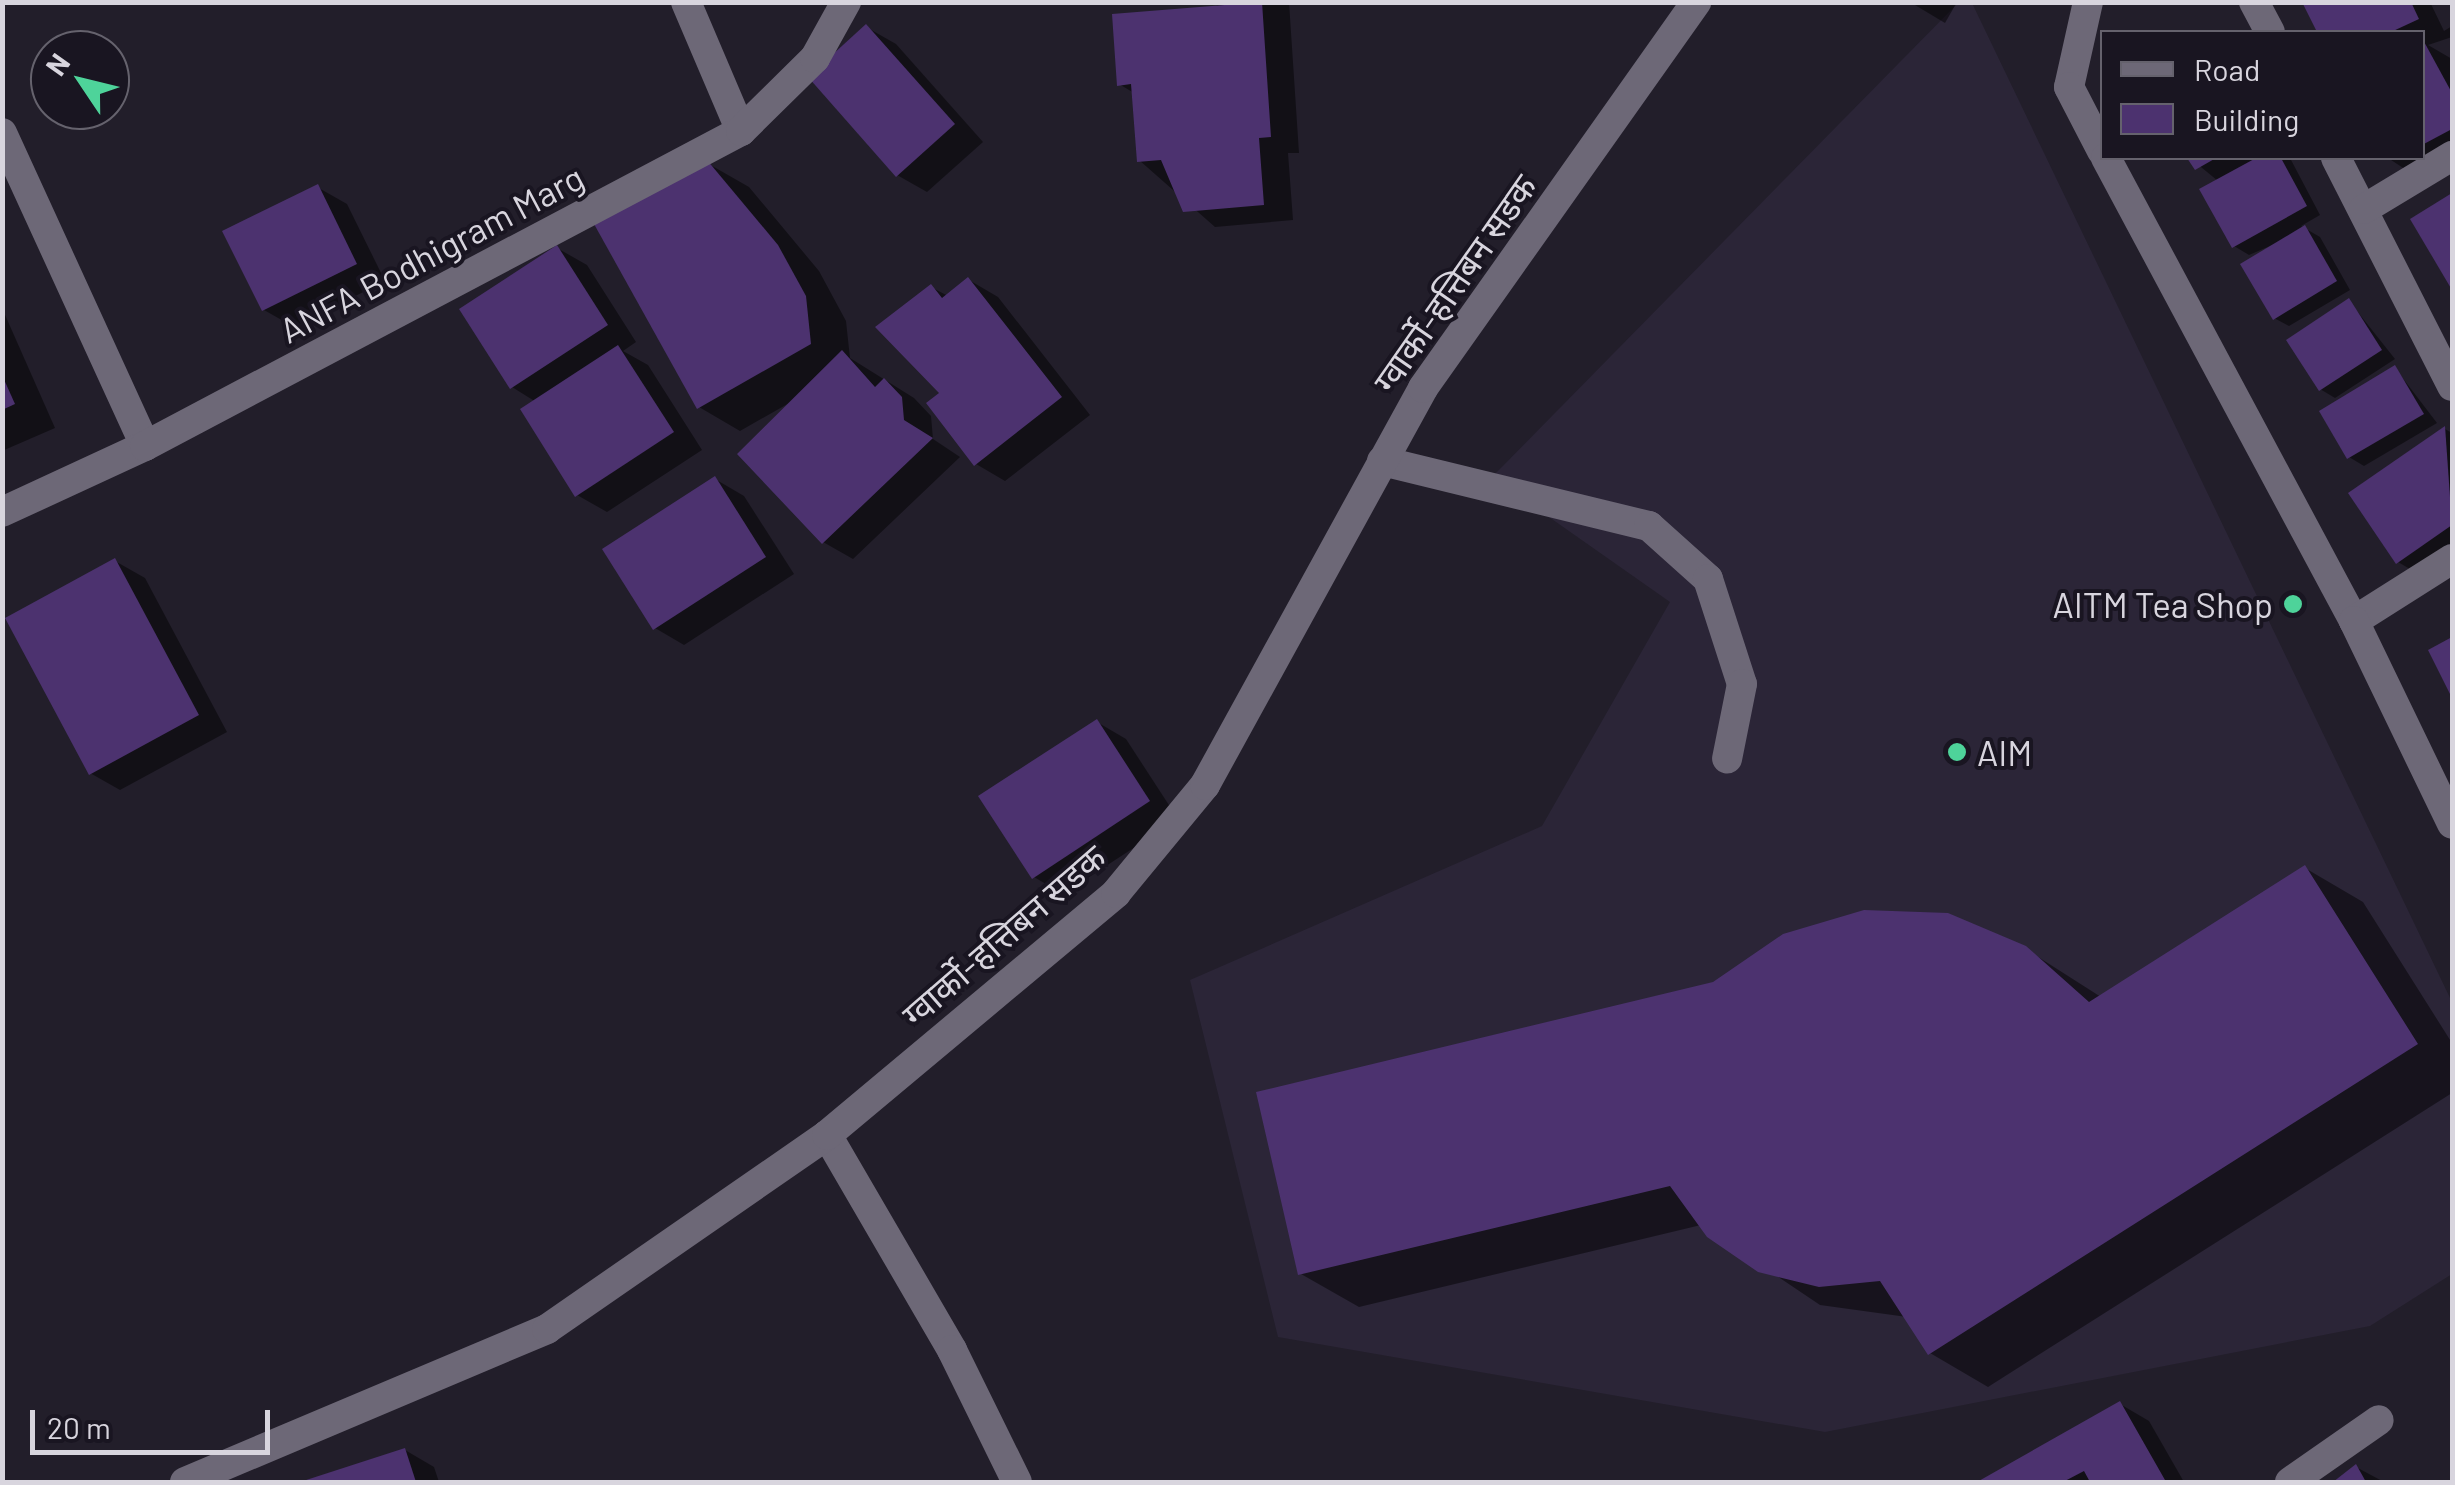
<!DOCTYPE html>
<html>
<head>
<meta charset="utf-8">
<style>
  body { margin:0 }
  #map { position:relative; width:2455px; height:1485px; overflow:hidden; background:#221e2a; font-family:Barlow,"Noto Sans Devanagari",sans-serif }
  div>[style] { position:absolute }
  .built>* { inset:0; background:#2b2537 }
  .shadow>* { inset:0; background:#0007 }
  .building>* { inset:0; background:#4c326f }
  .lane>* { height:30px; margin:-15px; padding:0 15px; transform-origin:15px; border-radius:15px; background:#6d6877 }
  .street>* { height:30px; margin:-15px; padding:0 15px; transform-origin:15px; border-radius:15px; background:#6d6877 }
  .secondary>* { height:30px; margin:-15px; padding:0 15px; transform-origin:15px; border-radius:15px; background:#6d6877 }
  .dots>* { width:28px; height:28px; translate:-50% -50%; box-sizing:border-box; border:5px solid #191521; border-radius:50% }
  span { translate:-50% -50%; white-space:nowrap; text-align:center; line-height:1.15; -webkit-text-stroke:8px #191521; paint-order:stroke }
  .street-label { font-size:35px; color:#d8d5de }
  .poi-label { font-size:35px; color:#d8d5de }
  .right { translate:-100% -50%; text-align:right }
  .left { translate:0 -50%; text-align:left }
  .frame { position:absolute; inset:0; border:5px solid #d8d5de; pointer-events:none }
  .legend { position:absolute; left:2100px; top:30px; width:325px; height:130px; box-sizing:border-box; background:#191521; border:2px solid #65626d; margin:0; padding:12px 18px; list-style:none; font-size:30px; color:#d8d5de }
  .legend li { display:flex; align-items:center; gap:20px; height:50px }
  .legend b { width:50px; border:2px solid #65626d }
  .north { position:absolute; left:30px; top:30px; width:100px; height:100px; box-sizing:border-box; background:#191521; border:2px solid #65626d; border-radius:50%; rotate:305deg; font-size:28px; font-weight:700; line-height:40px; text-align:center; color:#d8d5de }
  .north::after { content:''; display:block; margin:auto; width:35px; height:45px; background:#4ed39a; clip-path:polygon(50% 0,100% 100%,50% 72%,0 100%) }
  .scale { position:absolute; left:30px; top:1410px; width:240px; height:45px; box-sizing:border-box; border:5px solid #d8d5de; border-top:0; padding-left:12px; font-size:30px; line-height:35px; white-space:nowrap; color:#d8d5de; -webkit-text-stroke:8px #191521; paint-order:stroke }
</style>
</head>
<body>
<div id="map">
  <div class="built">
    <div style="clip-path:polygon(1958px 3px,1972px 3px,2452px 1002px,2452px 1274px,2370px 1326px,1825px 1432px,1278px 1337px,1190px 980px,1542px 826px,1670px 602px,1492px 477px)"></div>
  </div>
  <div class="shadow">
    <div style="clip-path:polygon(1221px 2px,1289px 2px,1299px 153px,1288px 153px,1293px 220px,1215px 227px,1139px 160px,1134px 93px,1119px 84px)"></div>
    <div style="clip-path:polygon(1910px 2px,1957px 2px,1945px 23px)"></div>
    <div style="clip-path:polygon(2305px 2px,2430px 2px,2444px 31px,2452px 26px,2452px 37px,2428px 45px,2452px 59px,2452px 161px,2420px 179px,2388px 158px,2422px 158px,2422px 32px,2320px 32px)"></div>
    <div style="clip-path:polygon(866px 27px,896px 44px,983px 142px,927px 192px,897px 175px)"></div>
    <div style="clip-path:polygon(2190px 158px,2290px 158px,2320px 215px,2301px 226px,2320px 237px,2350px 290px,2289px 326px,2274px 318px,2291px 237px,2249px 255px,2234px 246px,2218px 181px)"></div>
    <div style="clip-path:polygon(707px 163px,749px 187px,819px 271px,846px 321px,850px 358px,914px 398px,931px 416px,933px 439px,960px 457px,853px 559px,823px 542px,791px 402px,740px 431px,699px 407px)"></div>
    <div style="clip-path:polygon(317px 187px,347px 204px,385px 281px,294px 327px,264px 310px)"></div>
    <div style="clip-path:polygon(557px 248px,587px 265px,636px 342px,623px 351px,648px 365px,702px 450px,607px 512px,577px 495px,536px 402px,512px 387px)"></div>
    <div style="clip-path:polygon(969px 280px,998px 297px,1090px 415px,1005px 481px,976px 464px,943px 394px,931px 287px,948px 296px)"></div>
    <div style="clip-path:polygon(2349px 301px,2395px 359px,2335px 398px,2320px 389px)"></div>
    <div style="clip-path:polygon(2px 308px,55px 428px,2px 451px)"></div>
    <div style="clip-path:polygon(2395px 368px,2437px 423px,2364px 466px,2349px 457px)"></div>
    <div style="clip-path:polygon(2445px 429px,2452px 433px,2452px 561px,2427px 579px,2398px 562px)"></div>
    <div style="clip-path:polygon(715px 479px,744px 496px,794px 574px,684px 645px,655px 628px)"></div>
    <div style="clip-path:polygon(115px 561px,145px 578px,227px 732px,120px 790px,90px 773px)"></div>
    <div style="clip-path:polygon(1097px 722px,1126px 739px,1178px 819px,1063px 894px,1034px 877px)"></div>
    <div style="clip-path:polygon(2305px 868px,2363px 902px,2452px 1043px,2452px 1093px,1988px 1387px,1930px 1353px,1907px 1317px,1820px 1305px,1701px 1225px,1359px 1307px,1301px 1274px,2024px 948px,2101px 997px)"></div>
    <div style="clip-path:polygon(2120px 1404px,2149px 1421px,2184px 1482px,1982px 1482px)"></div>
    <div style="clip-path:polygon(405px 1450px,434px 1467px,439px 1482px,306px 1482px)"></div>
    <div style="clip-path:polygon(2356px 1467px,2384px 1482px,2337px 1482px)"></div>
  </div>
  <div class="building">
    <div style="clip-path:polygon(1262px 2px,1271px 137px,1259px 138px,1264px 205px,1183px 212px,1161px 160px,1137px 162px,1131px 84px,1117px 86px,1112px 14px)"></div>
    <div style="clip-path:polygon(2302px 2px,2411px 2px,2419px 19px,2391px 32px,2317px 32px)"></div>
    <div style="clip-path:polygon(866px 24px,955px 124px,896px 177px,808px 77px)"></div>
    <div style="clip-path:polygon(2422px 38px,2452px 93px,2452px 129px,2422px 145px)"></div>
    <div style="clip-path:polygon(2187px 158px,2216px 158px,2195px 170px)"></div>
    <div style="clip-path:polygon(2256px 158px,2281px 158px,2307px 206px,2232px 248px,2199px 189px)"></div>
    <div style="clip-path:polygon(707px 160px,778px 245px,806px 296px,811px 344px,697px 409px,594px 224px)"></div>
    <div style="clip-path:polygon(318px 184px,357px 264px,262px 311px,222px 231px)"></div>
    <div style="clip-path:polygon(2452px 193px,2452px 290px,2410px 219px)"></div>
    <div style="clip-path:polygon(2305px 225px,2337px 281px,2273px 320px,2240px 264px)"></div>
    <div style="clip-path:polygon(557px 245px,608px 325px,510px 389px,459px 309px)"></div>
    <div style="clip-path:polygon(968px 277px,1062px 397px,974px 466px,926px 403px,939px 393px,875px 327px,931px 284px,942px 298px)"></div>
    <div style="clip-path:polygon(2349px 298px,2382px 350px,2319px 391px,2286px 340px)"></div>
    <div style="clip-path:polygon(618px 345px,674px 432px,575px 497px,520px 409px)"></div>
    <div style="clip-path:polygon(842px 350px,875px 387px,884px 378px,902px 397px,904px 420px,933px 438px,822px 544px,737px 454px)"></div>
    <div style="clip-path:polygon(2395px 365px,2424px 414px,2347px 459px,2319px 411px)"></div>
    <div style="clip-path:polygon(2px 375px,15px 404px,2px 410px)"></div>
    <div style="clip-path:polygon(2445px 426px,2452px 525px,2396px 564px,2348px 493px)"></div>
    <div style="clip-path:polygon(715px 476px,766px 557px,653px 630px,602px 549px)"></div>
    <div style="clip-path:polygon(115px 558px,199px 715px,89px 775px,5px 618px)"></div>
    <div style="clip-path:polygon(2452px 637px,2452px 698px,2428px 650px)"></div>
    <div style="clip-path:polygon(1097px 719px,1150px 801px,1032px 879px,978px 796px)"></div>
    <div style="clip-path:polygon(2305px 865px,2418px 1044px,1928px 1355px,1880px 1281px,1819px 1287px,1758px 1272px,1707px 1237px,1670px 1186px,1298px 1275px,1256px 1092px,1713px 982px,1783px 934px,1864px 910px,1948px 913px,2026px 946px,2089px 1002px)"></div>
    <div style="clip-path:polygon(2120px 1401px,2165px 1480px,2090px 1482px,2084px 1471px,2063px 1482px,1977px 1482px)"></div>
    <div style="clip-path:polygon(405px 1448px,416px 1482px,300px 1482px)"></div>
    <div style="clip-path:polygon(2356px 1464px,2366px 1482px,2333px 1482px)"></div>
  </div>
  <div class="lane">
    <div style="left:1382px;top:461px;width:275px;rotate:13.7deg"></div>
    <div style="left:1649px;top:526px;width:79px;rotate:41.9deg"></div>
    <div style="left:1708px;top:579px;width:110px;rotate:72.1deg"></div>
    <div style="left:1742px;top:684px;width:76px;rotate:101.3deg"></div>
  </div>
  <div class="street">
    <div style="left:686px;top:2px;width:140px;rotate:66.9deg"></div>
    <div style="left:2088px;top:2px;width:87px;rotate:102.6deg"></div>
    <div style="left:2069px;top:87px;width:72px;rotate:62.7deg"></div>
    <div style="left:2254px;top:2px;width:34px;rotate:62deg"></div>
    <div style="left:2px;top:133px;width:344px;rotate:65.4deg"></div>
    <div style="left:2106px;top:158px;width:525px;rotate:61.82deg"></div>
    <div style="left:2336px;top:158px;width:256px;rotate:63deg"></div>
    <div style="left:2364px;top:209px;width:103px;rotate:-31.1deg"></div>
    <div style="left:2px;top:512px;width:157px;rotate:-24.8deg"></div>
    <div style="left:145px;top:446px;width:674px;rotate:-27.86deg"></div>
    <div style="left:741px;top:131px;width:104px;rotate:-44.6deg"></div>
    <div style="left:815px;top:58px;width:64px;rotate:-61deg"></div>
    <div style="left:2452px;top:559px;width:116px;rotate:147.7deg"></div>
    <div style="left:2354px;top:621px;width:225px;rotate:64.2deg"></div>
    <div style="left:827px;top:1135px;width:249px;rotate:59.8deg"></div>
    <div style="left:952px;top:1350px;width:147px;rotate:63.8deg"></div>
    <div style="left:2290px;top:1482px;width:108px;rotate:-34.9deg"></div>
  </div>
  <div class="secondary">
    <div style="left:185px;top:1482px;width:393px;rotate:-22.9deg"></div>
    <div style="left:547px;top:1329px;width:341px;rotate:-34.7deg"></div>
    <div style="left:827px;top:1135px;width:377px;rotate:-39.9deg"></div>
    <div style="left:1116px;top:893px;width:140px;rotate:-50.5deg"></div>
    <div style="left:1205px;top:785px;width:453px;rotate:-61.2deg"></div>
    <div style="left:1423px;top:388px;width:473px;rotate:-54.7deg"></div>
  </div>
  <div class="dots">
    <div style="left:2293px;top:604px;background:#4ed39a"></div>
    <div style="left:1957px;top:752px;background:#4ed39a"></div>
  </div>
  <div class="street-label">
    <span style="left:431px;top:253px;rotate:-28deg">ANFA Bodhigram Marg</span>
    <span style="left:1454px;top:283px;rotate:-55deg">ग्वार्को-हत्तिबन सडक</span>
    <span style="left:1003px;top:935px;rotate:-41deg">ग्वार्को-हत्तिबन सडक</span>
  </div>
  <div class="poi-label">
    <span class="right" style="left:2273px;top:604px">AITM Tea Shop</span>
    <span class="left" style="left:1977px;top:752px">AIM</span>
  </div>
  <div class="frame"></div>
  <ul class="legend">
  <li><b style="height:12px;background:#6d6877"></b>Road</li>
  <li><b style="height:28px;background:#4c326f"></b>Building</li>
  </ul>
  <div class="north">N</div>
  <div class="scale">20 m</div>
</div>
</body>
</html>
